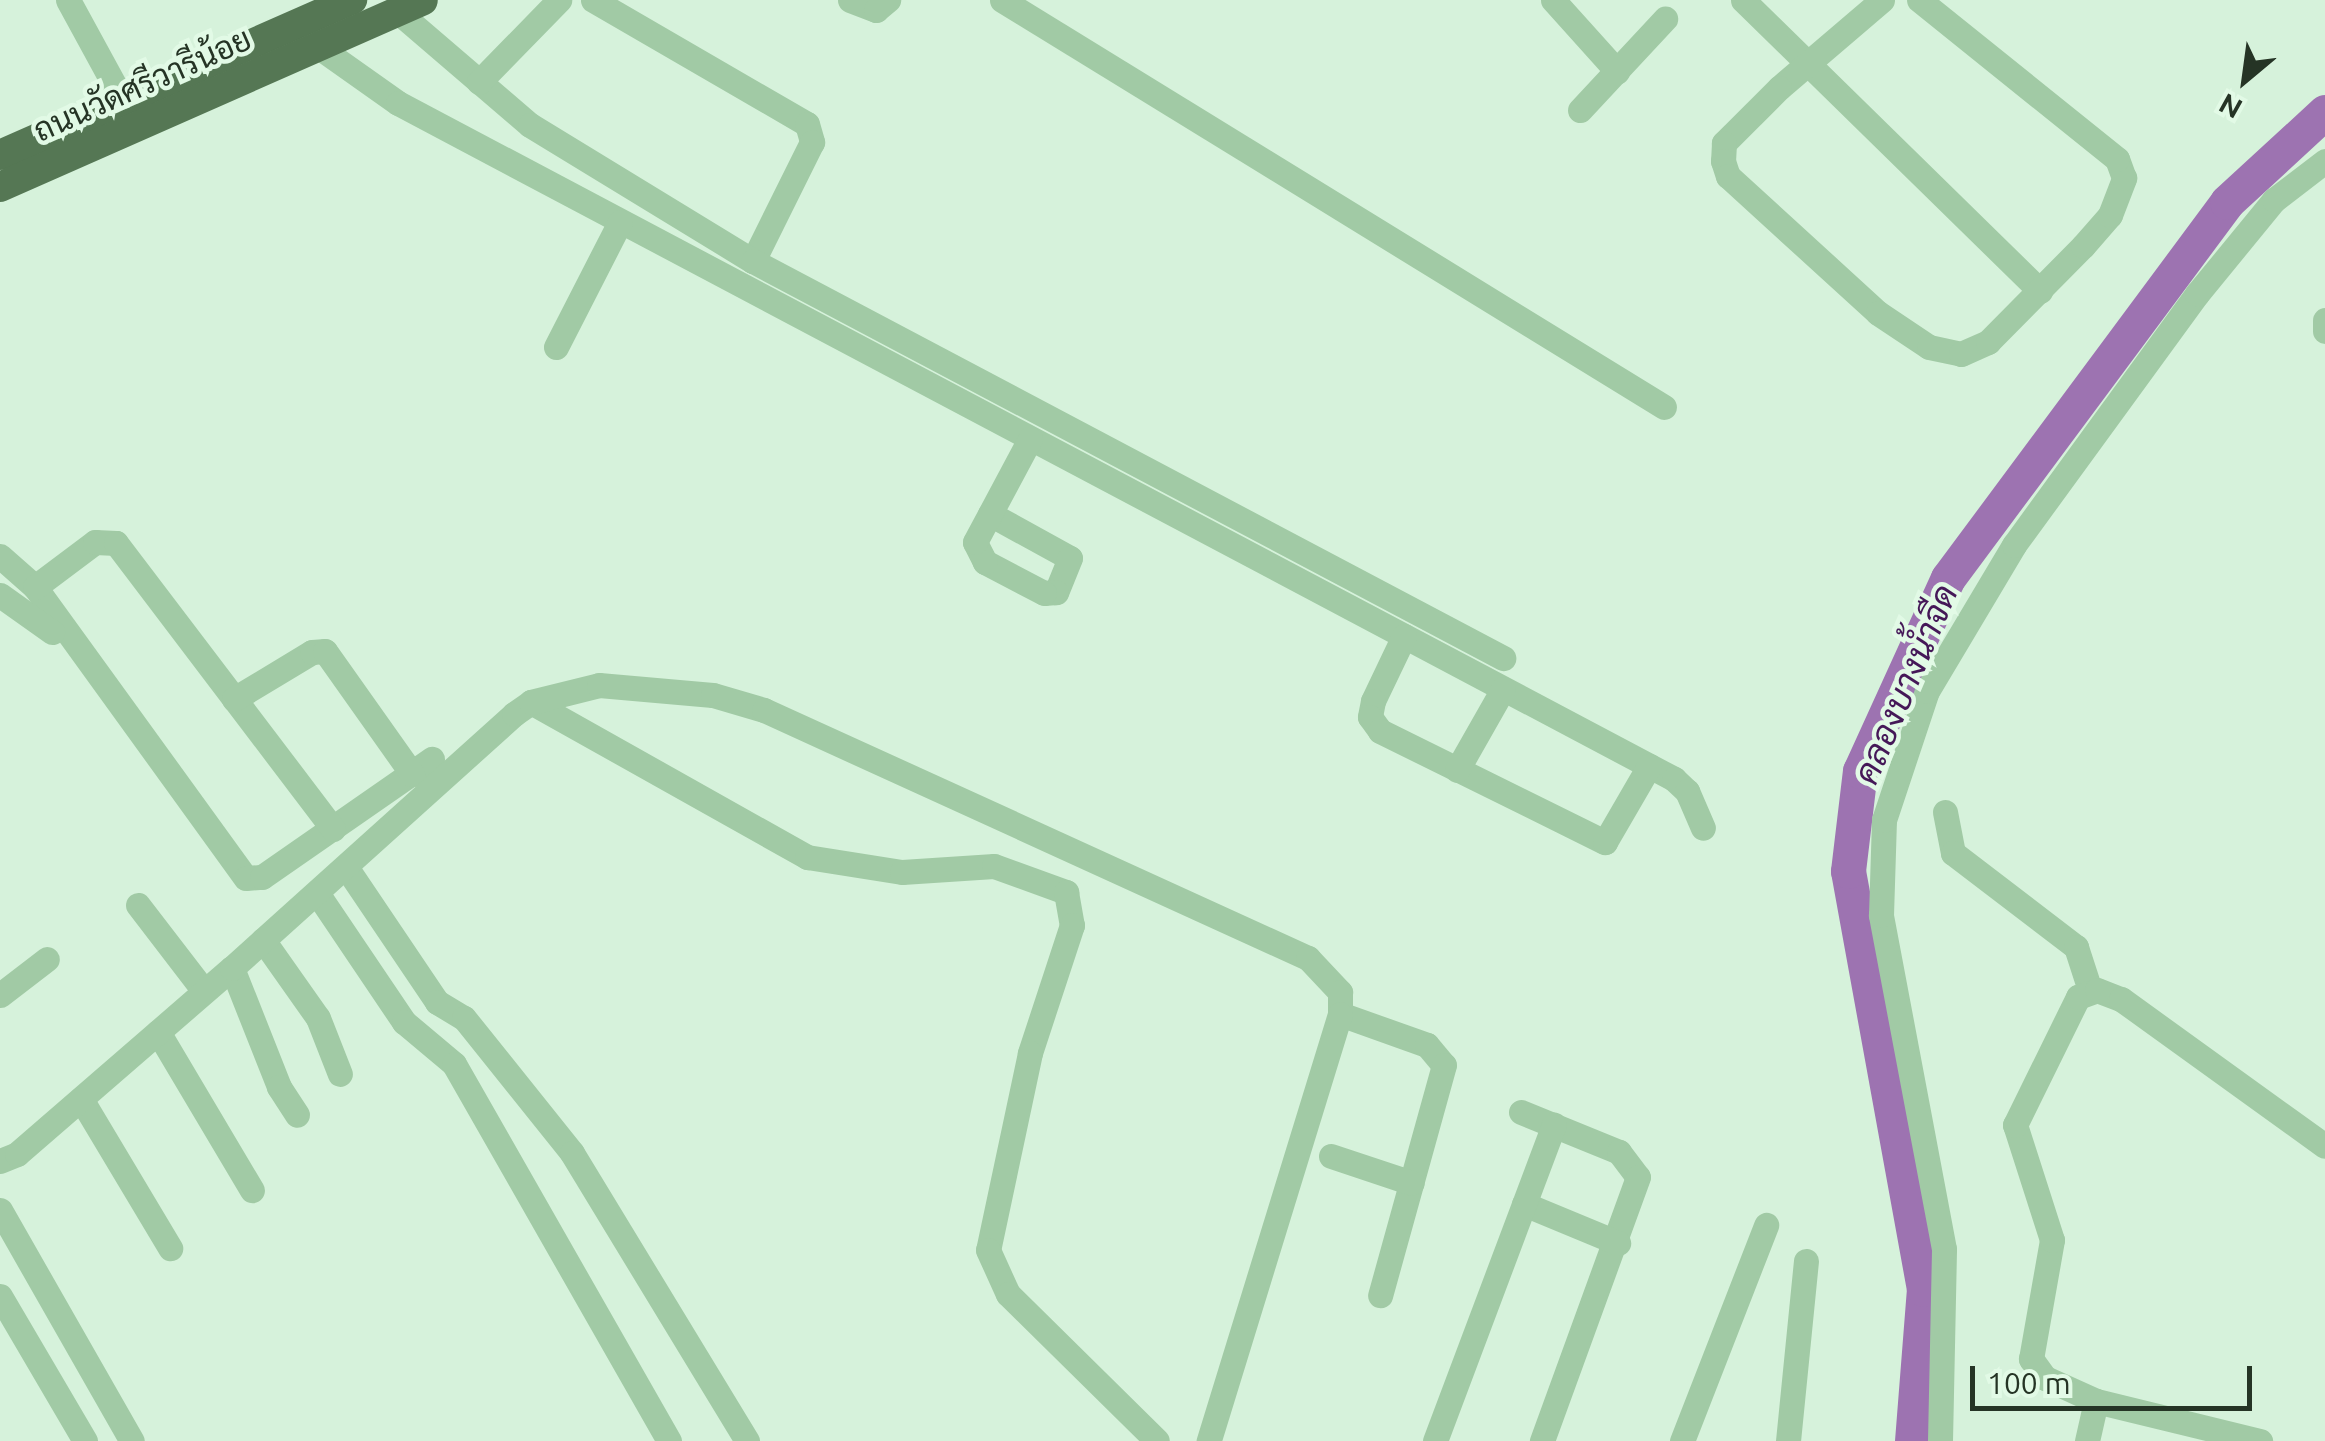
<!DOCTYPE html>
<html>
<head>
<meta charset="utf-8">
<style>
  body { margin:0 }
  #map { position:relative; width:2325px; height:1441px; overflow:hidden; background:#d6f2db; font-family:Ubuntu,Sarabun,sans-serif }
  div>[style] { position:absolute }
  .river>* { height:35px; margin:-17.5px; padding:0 17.5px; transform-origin:17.5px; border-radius:17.5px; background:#9d73b1 }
  .minor>* { height:25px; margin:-12.5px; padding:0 12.5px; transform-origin:12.5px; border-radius:12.5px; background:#a1caa5 }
  .major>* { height:30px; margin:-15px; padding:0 15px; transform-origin:15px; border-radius:15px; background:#557754 }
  span { translate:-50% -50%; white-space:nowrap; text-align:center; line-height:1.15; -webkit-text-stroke:9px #e2fae6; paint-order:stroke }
  .street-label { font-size:32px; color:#253425 }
  .water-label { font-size:35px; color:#451858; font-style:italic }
  .north { position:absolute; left:2195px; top:30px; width:100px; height:100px; -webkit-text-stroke:8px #e2fae6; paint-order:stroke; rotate:209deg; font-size:28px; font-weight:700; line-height:40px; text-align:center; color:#253425 }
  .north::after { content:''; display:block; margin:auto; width:35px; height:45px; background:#253425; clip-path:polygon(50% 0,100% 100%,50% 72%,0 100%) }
  .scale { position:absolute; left:1970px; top:1366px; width:282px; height:45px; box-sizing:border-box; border:5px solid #253425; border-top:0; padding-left:12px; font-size:30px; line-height:35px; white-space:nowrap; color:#253425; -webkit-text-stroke:8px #e2fae6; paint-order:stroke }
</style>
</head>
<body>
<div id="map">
  <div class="river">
    <div style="left:1912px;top:1441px;width:152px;rotate:-85.5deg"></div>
    <div style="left:1924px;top:1289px;width:425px;rotate:-100.3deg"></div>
    <div style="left:1848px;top:871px;width:101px;rotate:-83.2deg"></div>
    <div style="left:1860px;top:771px;width:212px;rotate:-65.5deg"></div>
    <div style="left:1948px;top:578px;width:468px;rotate:-53.4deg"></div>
    <div style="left:2227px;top:202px;width:133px;rotate:-42.6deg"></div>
  </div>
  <div class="minor">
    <div style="left:68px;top:0;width:115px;rotate:61.4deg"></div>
    <div style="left:593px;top:0;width:247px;rotate:30.1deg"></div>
    <div style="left:807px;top:124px;width:19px;rotate:74deg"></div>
    <div style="left:812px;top:142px;width:133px;rotate:116.4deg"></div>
    <div style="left:850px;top:0;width:28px;rotate:21deg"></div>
    <div style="left:876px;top:10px;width:16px;rotate:-40deg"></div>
    <div style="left:1002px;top:0;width:777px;rotate:31.58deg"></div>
    <div style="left:1553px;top:0;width:96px;rotate:48deg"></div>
    <div style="left:1743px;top:0;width:416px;rotate:44.4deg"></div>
    <div style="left:1882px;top:0;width:135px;rotate:139.5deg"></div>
    <div style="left:1779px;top:88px;width:78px;rotate:135deg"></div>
    <div style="left:1724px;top:143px;width:18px;rotate:93deg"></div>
    <div style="left:1723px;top:161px;width:16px;rotate:72deg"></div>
    <div style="left:1728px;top:176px;width:203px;rotate:42.4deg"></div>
    <div style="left:1878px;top:313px;width:61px;rotate:33.7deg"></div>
    <div style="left:1929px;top:347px;width:33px;rotate:12deg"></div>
    <div style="left:1961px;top:354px;width:30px;rotate:-24deg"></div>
    <div style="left:1988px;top:342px;width:135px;rotate:-45.3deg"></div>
    <div style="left:2083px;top:246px;width:41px;rotate:-48.9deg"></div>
    <div style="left:2110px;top:215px;width:40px;rotate:-69deg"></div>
    <div style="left:2124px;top:178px;width:20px;rotate:-110deg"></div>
    <div style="left:2117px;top:159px;width:254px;rotate:-141.2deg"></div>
    <div style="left:397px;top:11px;width:175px;rotate:40.6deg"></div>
    <div style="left:530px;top:125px;width:261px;rotate:31.4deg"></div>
    <div style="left:753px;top:261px;width:849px;rotate:27.89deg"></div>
    <div style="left:316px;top:45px;width:100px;rotate:35.3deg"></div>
    <div style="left:398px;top:103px;width:1444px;rotate:27.91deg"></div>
    <div style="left:1674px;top:779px;width:18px;rotate:43deg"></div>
    <div style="left:1687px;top:791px;width:40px;rotate:66.6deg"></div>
    <div style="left:479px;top:82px;width:115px;rotate:-45.7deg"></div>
    <div style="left:1580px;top:110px;width:125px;rotate:-47deg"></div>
    <div style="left:2325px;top:320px;width:11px;rotate:90deg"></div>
    <div style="left:556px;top:347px;width:140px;rotate:-62.9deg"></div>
    <div style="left:990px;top:514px;width:91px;rotate:28.8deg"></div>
    <div style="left:1070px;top:558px;width:37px;rotate:112deg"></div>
    <div style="left:1056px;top:592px;width:12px;rotate:175deg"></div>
    <div style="left:1044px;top:593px;width:67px;rotate:-152.3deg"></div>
    <div style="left:985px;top:562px;width:22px;rotate:-117deg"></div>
    <div style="left:975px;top:542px;width:117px;rotate:-61.9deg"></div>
    <div style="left:0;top:556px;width:47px;rotate:41.5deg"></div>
    <div style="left:35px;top:587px;width:359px;rotate:54.1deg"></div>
    <div style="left:246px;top:878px;width:16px;rotate:-4deg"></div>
    <div style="left:262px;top:877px;width:207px;rotate:-34.8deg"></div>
    <div style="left:35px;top:587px;width:75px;rotate:-36.9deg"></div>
    <div style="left:95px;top:542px;width:21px;rotate:3deg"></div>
    <div style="left:116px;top:543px;width:359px;rotate:52.8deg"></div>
    <div style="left:0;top:595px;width:64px;rotate:35.4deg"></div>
    <div style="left:1404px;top:636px;width:72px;rotate:115.5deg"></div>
    <div style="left:1373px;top:701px;width:16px;rotate:101deg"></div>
    <div style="left:1370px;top:717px;width:17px;rotate:54deg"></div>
    <div style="left:1380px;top:731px;width:251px;rotate:26.3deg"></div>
    <div style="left:1605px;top:842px;width:88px;rotate:-59.9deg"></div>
    <div style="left:234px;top:699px;width:91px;rotate:-31.1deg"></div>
    <div style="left:312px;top:652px;width:13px;rotate:-4deg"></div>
    <div style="left:325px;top:651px;width:151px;rotate:54.7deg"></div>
    <div style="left:531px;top:702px;width:317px;rotate:29.3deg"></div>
    <div style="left:807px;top:857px;width:96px;rotate:9deg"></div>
    <div style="left:902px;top:872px;width:92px;rotate:-3.7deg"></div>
    <div style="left:994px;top:866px;width:77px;rotate:19.9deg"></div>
    <div style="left:1066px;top:892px;width:34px;rotate:80deg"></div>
    <div style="left:1072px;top:925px;width:135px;rotate:108.2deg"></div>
    <div style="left:1030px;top:1053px;width:201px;rotate:102deg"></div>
    <div style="left:988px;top:1250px;width:48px;rotate:65.6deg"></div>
    <div style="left:1008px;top:1294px;width:209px;rotate:44.6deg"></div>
    <div style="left:1457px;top:770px;width:93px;rotate:-60.4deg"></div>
    <div style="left:1945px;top:812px;width:42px;rotate:79deg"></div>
    <div style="left:1953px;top:853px;width:155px;rotate:37.4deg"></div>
    <div style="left:2076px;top:947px;width:45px;rotate:72deg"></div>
    <div style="left:346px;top:867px;width:163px;rotate:56deg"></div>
    <div style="left:437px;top:1002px;width:31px;rotate:31deg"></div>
    <div style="left:464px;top:1018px;width:173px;rotate:51.3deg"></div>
    <div style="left:572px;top:1153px;width:337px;rotate:58.7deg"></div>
    <div style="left:317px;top:893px;width:156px;rotate:56deg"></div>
    <div style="left:404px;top:1022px;width:65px;rotate:40deg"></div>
    <div style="left:454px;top:1064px;width:434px;rotate:60.3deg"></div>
    <div style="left:138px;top:905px;width:108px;rotate:52.5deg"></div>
    <div style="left:263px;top:940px;width:95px;rotate:54.8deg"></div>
    <div style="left:318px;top:1018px;width:60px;rotate:68.6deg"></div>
    <div style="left:232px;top:968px;width:128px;rotate:68.4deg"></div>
    <div style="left:279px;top:1087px;width:33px;rotate:57deg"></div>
    <div style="left:0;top:995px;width:59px;rotate:-37.5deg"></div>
    <div style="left:1340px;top:1014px;width:92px;rotate:19.6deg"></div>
    <div style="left:1427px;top:1045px;width:26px;rotate:50deg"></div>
    <div style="left:1444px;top:1065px;width:239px;rotate:105.5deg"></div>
    <div style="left:158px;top:1032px;width:184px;rotate:59.3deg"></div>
    <div style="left:81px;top:1099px;width:174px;rotate:59.1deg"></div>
    <div style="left:1521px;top:1112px;width:106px;rotate:22.2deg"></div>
    <div style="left:1619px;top:1152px;width:31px;rotate:53deg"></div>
    <div style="left:1638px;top:1177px;width:281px;rotate:110deg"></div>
    <div style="left:1331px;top:1156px;width:85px;rotate:18.4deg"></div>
    <div style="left:0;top:1161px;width:18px;rotate:-22deg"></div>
    <div style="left:17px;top:1154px;width:284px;rotate:-40.9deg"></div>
    <div style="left:232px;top:968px;width:380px;rotate:-42deg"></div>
    <div style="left:514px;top:714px;width:21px;rotate:-35deg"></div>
    <div style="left:531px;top:702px;width:70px;rotate:-14deg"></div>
    <div style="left:599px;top:685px;width:114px;rotate:5deg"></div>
    <div style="left:713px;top:695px;width:53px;rotate:16.4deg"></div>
    <div style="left:764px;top:710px;width:598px;rotate:24.51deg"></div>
    <div style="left:1308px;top:958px;width:47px;rotate:46.7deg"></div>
    <div style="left:1340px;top:992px;width:22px;rotate:90deg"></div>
    <div style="left:1340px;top:1014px;width:447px;rotate:107.1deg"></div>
    <div style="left:1524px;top:1204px;width:102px;rotate:22.5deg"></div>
    <div style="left:0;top:1210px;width:266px;rotate:60.3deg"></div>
    <div style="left:0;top:1296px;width:168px;rotate:59.6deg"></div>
    <div style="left:2096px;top:1401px;width:169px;rotate:13.7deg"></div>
    <div style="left:1435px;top:1441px;width:338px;rotate:-69.4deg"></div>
    <div style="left:1682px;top:1441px;width:232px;rotate:-68.7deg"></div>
    <div style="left:1788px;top:1441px;width:181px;rotate:-84.3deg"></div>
    <div style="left:1940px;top:1441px;width:192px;rotate:-88.8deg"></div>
    <div style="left:1944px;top:1249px;width:340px;rotate:-100.7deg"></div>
    <div style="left:1881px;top:915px;width:95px;rotate:-88.2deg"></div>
    <div style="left:1884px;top:820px;width:136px;rotate:-71.6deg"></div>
    <div style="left:1927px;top:691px;width:170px;rotate:-59.2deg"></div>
    <div style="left:2014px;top:545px;width:311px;rotate:-53.9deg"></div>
    <div style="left:2197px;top:294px;width:122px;rotate:-50.7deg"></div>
    <div style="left:2274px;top:200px;width:64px;rotate:-37.4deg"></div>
    <div style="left:2087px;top:1441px;width:41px;rotate:-77.3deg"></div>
    <div style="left:2096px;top:1401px;width:56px;rotate:-155.7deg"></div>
    <div style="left:2045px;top:1378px;width:24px;rotate:-126deg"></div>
    <div style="left:2031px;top:1359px;width:121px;rotate:-80deg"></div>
    <div style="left:2052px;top:1240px;width:121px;rotate:-107.8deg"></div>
    <div style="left:2015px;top:1125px;width:143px;rotate:-63.8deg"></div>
    <div style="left:2078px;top:997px;width:20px;rotate:-20deg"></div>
    <div style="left:2097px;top:990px;width:26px;rotate:21deg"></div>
    <div style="left:2121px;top:999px;width:251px;rotate:35.8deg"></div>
  </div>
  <div class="major">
    <div style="left:0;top:155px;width:385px;rotate:-23.8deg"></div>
    <div style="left:0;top:187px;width:462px;rotate:-23.8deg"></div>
  </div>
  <div class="street-label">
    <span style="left:142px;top:84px;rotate:-24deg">ถนนวัดศรีวารีน้อย</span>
  </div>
  <div class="water-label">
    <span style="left:1905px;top:684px;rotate:-67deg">คลองบางน้ำจืด</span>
  </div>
  <div class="north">N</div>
  <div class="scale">100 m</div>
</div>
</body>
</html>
